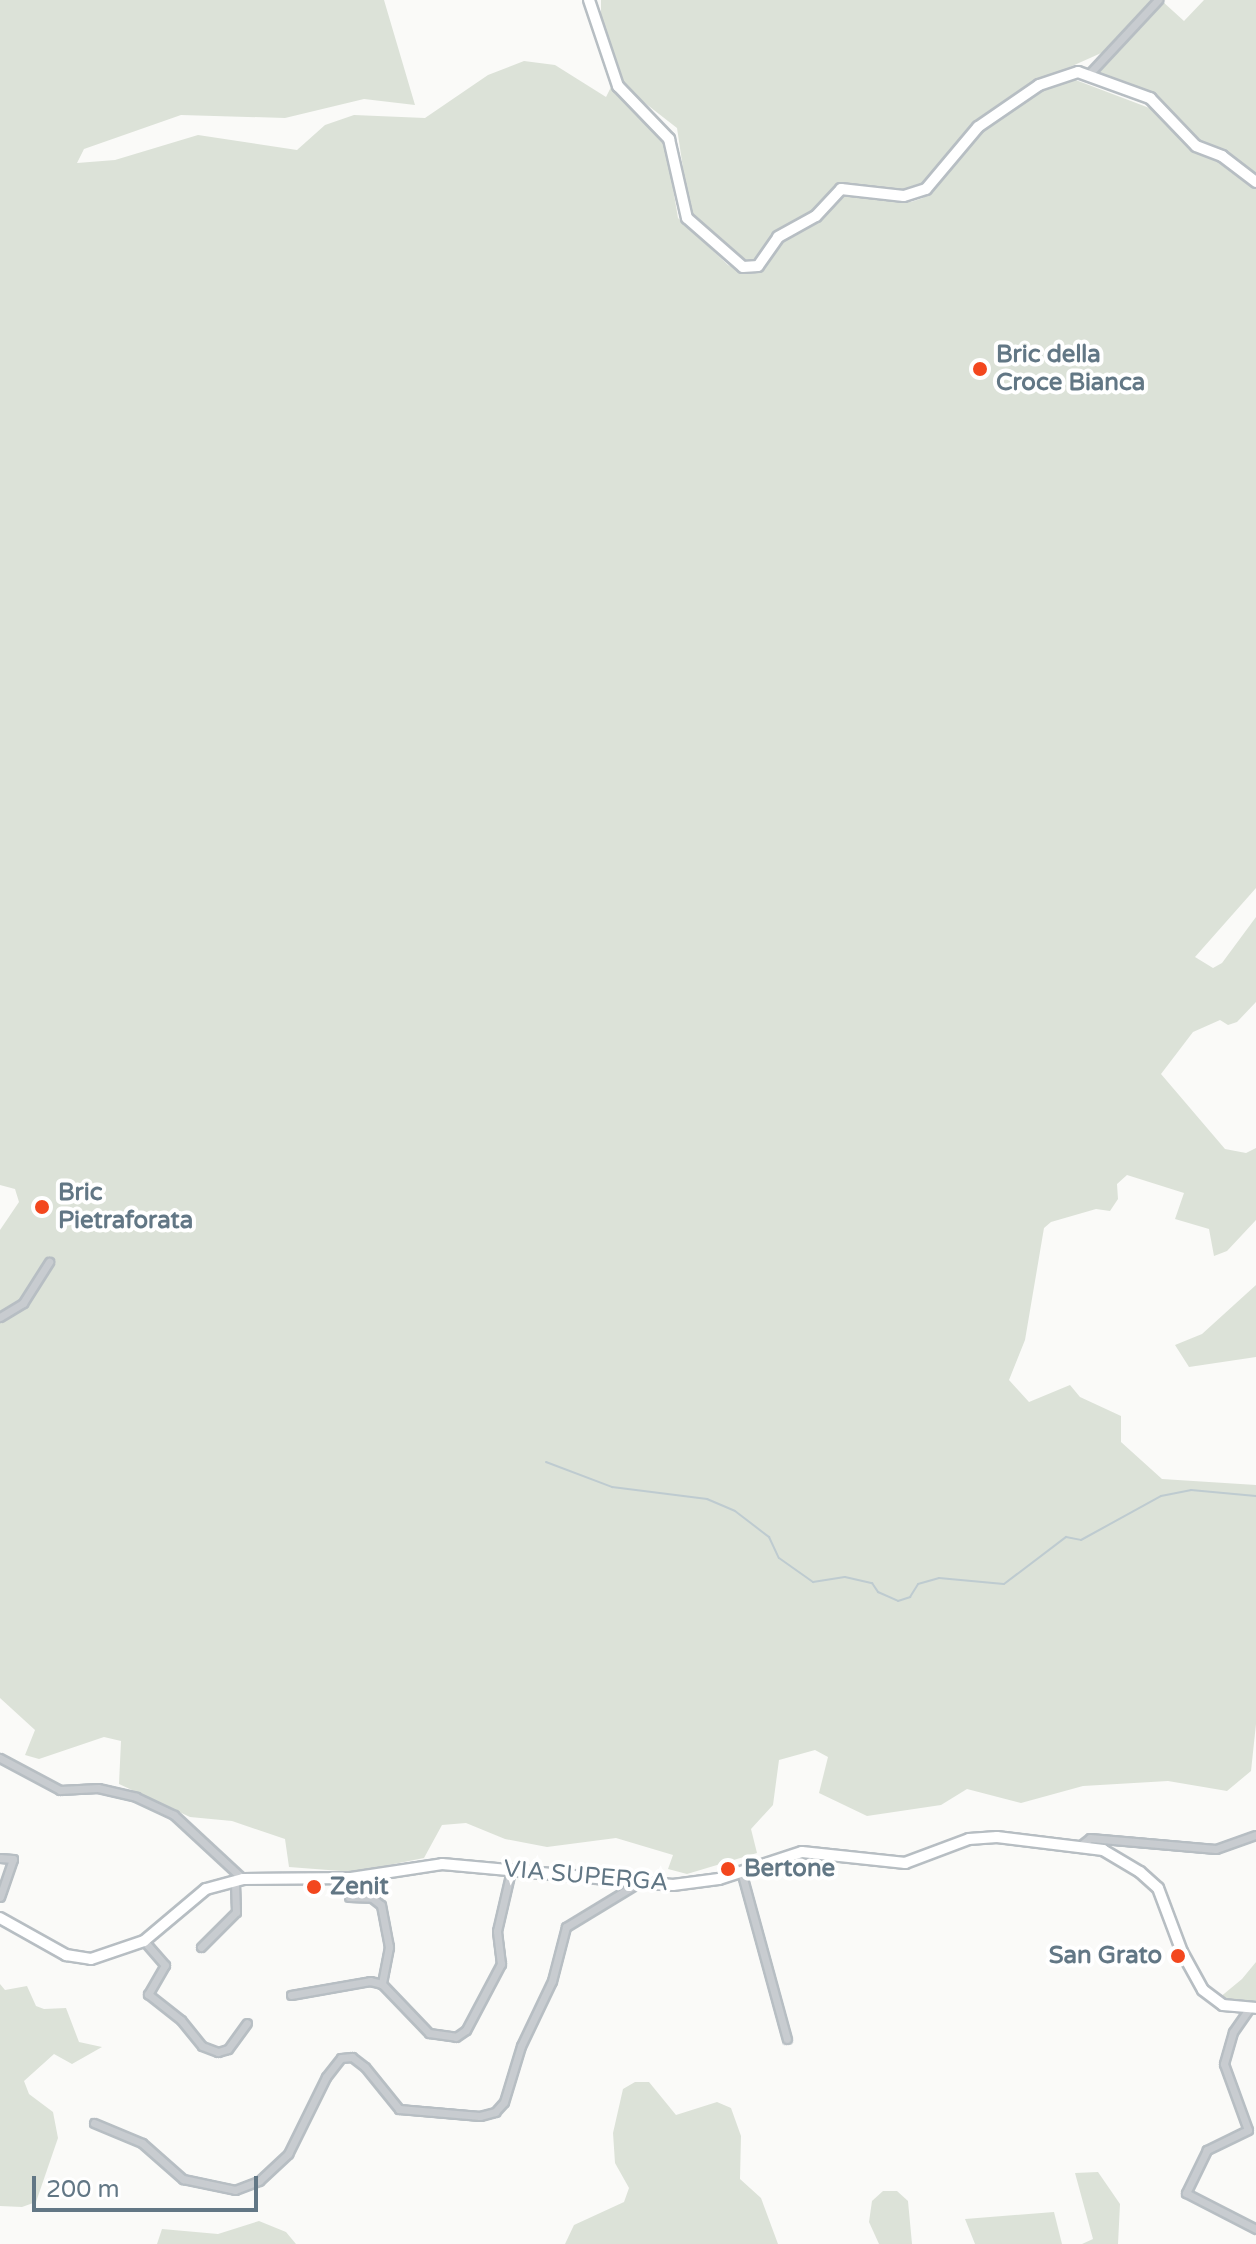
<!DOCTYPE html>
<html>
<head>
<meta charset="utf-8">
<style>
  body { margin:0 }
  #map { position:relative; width:1256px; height:2244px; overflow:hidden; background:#fafaf8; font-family:"Varela Round",sans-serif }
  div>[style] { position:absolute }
  .green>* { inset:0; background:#dce2d8 }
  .stream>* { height:2px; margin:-1px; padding:0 1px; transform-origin:1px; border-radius:1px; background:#becbd0 }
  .roads { filter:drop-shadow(2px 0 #b7bec3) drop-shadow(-2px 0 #b7bec3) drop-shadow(0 2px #b7bec3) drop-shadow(0 -2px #b7bec3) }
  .street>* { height:7px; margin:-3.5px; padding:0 3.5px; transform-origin:3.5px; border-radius:3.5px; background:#c8ccd0 }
  .secondary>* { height:10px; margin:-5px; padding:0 5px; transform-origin:5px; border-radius:5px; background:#fff }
  .dots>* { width:22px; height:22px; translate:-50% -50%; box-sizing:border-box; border:4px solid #fff; border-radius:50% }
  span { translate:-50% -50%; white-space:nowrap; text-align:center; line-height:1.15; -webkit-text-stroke:8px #fff; paint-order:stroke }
  .poi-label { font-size:24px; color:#627785; font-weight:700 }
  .left { translate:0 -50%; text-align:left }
  .right { translate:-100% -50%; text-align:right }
  .street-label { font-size:24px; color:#627785 }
  .scale { position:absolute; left:32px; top:2176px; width:226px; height:36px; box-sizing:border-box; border:4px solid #627785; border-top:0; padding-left:10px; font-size:24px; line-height:28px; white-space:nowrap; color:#627785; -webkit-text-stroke:6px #fff; paint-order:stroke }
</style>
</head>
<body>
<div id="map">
  <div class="green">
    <div style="clip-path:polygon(0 0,384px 0,415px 105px,364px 99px,285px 118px,181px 115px,84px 149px,77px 163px,115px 160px,198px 135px,297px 150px,325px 125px,354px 115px,425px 118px,488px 75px,524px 61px,555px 65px,606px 97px,613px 83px,622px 99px,665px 140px,678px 218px,728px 265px,749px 274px,761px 272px,787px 237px,821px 218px,843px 194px,911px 202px,923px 198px,992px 121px,1032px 95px,1073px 79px,1152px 109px,1186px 143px,1230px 166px,1256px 188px,1256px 888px,1195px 957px,1213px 968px,1222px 963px,1256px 917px,1256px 1002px,1237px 1022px,1228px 1025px,1220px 1020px,1193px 1032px,1161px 1074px,1225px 1149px,1246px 1153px,1256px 1148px,1256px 1220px,1227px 1251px,1214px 1256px,1209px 1229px,1175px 1219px,1184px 1193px,1127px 1175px,1117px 1184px,1118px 1199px,1110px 1211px,1096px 1209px,1051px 1222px,1044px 1228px,1025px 1340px,1009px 1380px,1029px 1402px,1070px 1385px,1080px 1397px,1121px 1416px,1121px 1442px,1162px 1479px,1256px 1485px,1256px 1724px,1251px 1771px,1227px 1791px,1168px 1781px,1083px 1786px,1021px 1803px,967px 1789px,941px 1805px,867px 1816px,819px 1793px,828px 1757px,815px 1750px,779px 1760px,773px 1805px,751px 1829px,757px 1853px,687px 1874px,668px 1869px,673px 1855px,616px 1838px,547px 1847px,505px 1839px,466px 1823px,442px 1825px,424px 1858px,354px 1872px,289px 1867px,285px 1839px,232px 1821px,190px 1817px,119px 1784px,121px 1741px,104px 1737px,39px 1759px,25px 1755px,35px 1730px,0 1698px,0 1230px,19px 1202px,15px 1189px,0 1185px)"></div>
    <div style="clip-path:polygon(601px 0,1152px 0,1108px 50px,1043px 79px,982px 119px,914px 191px,856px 184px,836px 189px,755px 262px,744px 264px,690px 215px,677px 128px,623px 86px,601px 21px)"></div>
    <div style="clip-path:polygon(1204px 0,1256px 0,1256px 175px,1183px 130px,1163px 106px,1101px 80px,1096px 72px,1162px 1px,1184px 21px)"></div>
    <div style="clip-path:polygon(1256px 1285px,1256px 1357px,1189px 1367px,1175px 1345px,1202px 1334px)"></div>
    <div style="clip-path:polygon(1256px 1962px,1256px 2003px,1219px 1998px,1242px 1979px)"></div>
    <div style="clip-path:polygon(0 1984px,5px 1990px,27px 1986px,36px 2006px,44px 2009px,66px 2008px,79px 2042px,102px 2047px,72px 2064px,54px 2054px,24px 2081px,29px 2094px,53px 2112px,58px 2138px,36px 2202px,22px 2207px,0 2206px)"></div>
    <div style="clip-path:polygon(635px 2082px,649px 2082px,676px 2115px,717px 2102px,731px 2108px,741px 2136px,740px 2179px,761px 2198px,778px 2244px,565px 2244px,574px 2225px,624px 2202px,629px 2188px,615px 2163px,613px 2133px,623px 2089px)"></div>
    <div style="clip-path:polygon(1098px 2172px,1120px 2204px,1118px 2244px,1082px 2244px,1093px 2239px,1075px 2173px)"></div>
    <div style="clip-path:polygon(883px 2191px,897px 2191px,908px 2201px,912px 2244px,879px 2244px,869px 2222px,872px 2201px)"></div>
    <div style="clip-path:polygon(1054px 2212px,1062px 2244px,975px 2244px,965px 2219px)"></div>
    <div style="clip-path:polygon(259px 2221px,286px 2232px,296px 2244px,157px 2244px,162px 2229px,218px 2234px)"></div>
  </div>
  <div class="stream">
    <div style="left:546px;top:1462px;width:71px;rotate:20.7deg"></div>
    <div style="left:612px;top:1487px;width:96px;rotate:7.2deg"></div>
    <div style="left:707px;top:1499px;width:30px;rotate:23deg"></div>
    <div style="left:735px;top:1511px;width:43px;rotate:37.4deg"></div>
    <div style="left:769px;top:1537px;width:23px;rotate:65deg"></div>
    <div style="left:779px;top:1558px;width:42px;rotate:35.2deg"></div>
    <div style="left:813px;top:1582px;width:32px;rotate:-9deg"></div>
    <div style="left:845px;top:1577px;width:28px;rotate:13deg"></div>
    <div style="left:872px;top:1583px;width:11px;rotate:56deg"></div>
    <div style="left:878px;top:1592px;width:22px;rotate:24deg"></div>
    <div style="left:898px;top:1601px;width:13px;rotate:-18deg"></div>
    <div style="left:910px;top:1597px;width:15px;rotate:-58deg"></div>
    <div style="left:918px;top:1584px;width:22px;rotate:-16deg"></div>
    <div style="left:939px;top:1578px;width:65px;rotate:5.3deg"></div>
    <div style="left:1004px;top:1584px;width:78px;rotate:-37.2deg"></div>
    <div style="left:1066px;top:1537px;width:15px;rotate:11deg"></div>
    <div style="left:1081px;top:1540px;width:91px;rotate:-28.8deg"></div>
    <div style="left:1161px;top:1496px;width:31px;rotate:-11deg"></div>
    <div style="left:1191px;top:1490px;width:65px;rotate:5.3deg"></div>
  </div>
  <div class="roads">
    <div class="street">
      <div style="left:1088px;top:75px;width:103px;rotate:-47deg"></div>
      <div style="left:0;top:1317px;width:27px;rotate:-31deg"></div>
      <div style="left:23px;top:1303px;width:49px;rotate:-57.6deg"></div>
      <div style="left:0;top:1758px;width:68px;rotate:28.1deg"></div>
      <div style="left:60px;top:1790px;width:38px;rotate:-3deg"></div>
      <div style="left:98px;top:1788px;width:39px;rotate:13deg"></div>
      <div style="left:136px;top:1797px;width:42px;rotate:25.3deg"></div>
      <div style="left:174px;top:1815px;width:94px;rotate:42.8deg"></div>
      <div style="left:1081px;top:1845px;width:11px;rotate:-38deg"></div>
      <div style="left:1090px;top:1838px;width:126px;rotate:5deg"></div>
      <div style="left:1216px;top:1849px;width:41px;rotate:-19.7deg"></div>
      <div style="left:0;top:1858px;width:13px;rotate:4deg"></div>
      <div style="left:13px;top:1859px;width:40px;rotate:108.9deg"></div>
      <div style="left:741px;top:1871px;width:174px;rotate:74.7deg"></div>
      <div style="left:349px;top:1897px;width:23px;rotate:2deg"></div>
      <div style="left:372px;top:1898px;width:11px;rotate:38deg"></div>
      <div style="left:381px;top:1905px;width:43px;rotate:79.2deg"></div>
      <div style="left:389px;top:1947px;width:38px;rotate:101deg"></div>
      <div style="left:144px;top:1941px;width:32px;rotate:49deg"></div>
      <div style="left:165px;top:1965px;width:34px;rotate:120deg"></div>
      <div style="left:148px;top:1994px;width:42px;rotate:38.2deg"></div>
      <div style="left:181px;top:2020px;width:33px;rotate:51deg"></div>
      <div style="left:202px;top:2046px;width:17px;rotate:21deg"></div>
      <div style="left:218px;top:2052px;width:10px;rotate:-17deg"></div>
      <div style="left:228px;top:2049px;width:32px;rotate:-54deg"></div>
      <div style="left:201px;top:1947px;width:49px;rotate:-45deg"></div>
      <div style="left:236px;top:1912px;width:31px;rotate:-92deg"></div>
      <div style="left:291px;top:1995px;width:80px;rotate:-10deg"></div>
      <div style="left:370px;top:1981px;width:12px;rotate:14deg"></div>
      <div style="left:382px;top:1984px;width:68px;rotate:46.2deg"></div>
      <div style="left:429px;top:2033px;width:27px;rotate:8deg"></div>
      <div style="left:456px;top:2037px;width:12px;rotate:-35deg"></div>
      <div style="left:466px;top:2030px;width:75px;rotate:-62.1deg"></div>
      <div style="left:501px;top:1964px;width:33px;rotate:-97deg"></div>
      <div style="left:497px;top:1931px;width:62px;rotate:-76.9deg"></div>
      <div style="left:1249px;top:2009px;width:28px;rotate:125deg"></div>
      <div style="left:1233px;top:2032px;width:33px;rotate:106deg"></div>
      <div style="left:1224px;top:2064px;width:70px;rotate:70deg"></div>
      <div style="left:1248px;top:2130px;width:46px;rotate:154deg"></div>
      <div style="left:1207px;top:2150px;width:48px;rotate:116deg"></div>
      <div style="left:1186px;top:2193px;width:79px;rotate:27.2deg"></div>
      <div style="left:94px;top:2123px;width:52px;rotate:22.6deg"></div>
      <div style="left:142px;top:2143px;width:55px;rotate:41.3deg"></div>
      <div style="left:183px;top:2179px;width:53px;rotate:11.9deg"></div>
      <div style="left:235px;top:2190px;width:26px;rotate:-21deg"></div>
      <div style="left:259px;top:2181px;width:40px;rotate:-43deg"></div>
      <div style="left:288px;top:2154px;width:86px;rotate:-63.7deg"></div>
      <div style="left:326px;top:2077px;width:24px;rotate:-52deg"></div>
      <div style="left:341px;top:2058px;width:11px;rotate:-5deg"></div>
      <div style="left:352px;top:2057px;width:16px;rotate:38deg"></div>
      <div style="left:365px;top:2067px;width:54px;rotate:51deg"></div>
      <div style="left:399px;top:2109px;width:81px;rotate:4.9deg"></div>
      <div style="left:480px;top:2116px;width:16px;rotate:-15deg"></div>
      <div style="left:495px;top:2112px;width:13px;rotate:-48deg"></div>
      <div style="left:504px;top:2102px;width:59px;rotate:-73.1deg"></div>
      <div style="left:521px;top:2046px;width:72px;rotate:-64.5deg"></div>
      <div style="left:552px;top:1981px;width:56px;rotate:-75.5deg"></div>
      <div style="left:566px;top:1927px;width:84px;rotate:-31.4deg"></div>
    </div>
    <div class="secondary">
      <div style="left:589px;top:0;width:91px;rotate:71.4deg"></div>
      <div style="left:618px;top:86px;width:74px;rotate:46.1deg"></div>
      <div style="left:669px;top:139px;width:81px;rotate:77.2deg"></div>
      <div style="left:687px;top:218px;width:74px;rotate:41.2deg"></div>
      <div style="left:743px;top:267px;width:15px;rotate:-4deg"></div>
      <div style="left:758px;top:266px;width:35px;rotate:-55deg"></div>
      <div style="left:778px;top:237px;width:43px;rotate:-28.9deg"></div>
      <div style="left:816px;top:216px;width:37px;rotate:-47deg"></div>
      <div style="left:841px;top:189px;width:63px;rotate:6.3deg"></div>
      <div style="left:904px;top:196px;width:23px;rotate:-18deg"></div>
      <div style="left:926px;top:189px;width:81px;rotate:-50deg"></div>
      <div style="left:978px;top:127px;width:74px;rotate:-34.5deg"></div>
      <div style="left:1039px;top:85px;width:41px;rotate:-18.4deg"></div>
      <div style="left:1078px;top:72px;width:77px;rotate:19.9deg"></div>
      <div style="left:1150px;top:98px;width:66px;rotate:46.2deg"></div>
      <div style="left:1196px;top:146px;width:28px;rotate:21deg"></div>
      <div style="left:1222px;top:156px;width:43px;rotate:37.4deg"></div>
      <div style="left:0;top:1918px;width:76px;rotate:29.3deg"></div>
      <div style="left:66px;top:1955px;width:25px;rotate:9deg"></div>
      <div style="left:91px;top:1959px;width:56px;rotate:-18.8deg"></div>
      <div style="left:144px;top:1941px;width:81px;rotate:-40deg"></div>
      <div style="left:206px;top:1889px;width:38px;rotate:-15deg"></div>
      <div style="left:243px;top:1879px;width:108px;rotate:-0.5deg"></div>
      <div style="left:351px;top:1878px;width:92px;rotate:-8.7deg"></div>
      <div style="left:442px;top:1864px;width:232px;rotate:5.2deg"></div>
      <div style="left:673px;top:1885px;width:46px;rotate:-7.4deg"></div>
      <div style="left:719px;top:1879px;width:87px;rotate:-18deg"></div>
      <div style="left:802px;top:1852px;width:104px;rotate:6.1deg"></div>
      <div style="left:905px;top:1863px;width:68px;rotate:-20.6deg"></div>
      <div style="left:969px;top:1839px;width:28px;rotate:-4deg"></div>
      <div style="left:997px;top:1837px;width:107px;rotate:7deg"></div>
      <div style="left:1103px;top:1850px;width:43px;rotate:30.7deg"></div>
      <div style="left:1140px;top:1872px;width:24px;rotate:42deg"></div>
      <div style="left:1158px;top:1888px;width:68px;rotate:69.4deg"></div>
      <div style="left:1182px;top:1952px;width:43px;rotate:61.1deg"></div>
      <div style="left:1203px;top:1990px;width:25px;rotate:37deg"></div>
      <div style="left:1223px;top:2005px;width:33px;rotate:5deg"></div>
    </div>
  </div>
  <div class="dots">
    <div style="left:980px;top:369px;background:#f3471e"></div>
    <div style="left:42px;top:1207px;background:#f3471e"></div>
    <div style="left:728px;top:1869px;background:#f3471e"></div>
    <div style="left:314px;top:1887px;background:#f3471e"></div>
    <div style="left:1178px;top:1956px;background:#f3471e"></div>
  </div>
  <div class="poi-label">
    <span class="left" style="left:996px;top:369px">Bric della<br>Croce Bianca</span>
    <span class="left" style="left:58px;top:1207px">Bric<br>Pietraforata</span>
    <span class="left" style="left:744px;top:1869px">Bertone</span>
    <span class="left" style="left:330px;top:1887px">Zenit</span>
    <span class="right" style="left:1162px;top:1956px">San Grato</span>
  </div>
  <div class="street-label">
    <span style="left:586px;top:1876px;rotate:5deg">VIA SUPERGA</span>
  </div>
  <div class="scale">200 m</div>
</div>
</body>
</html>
